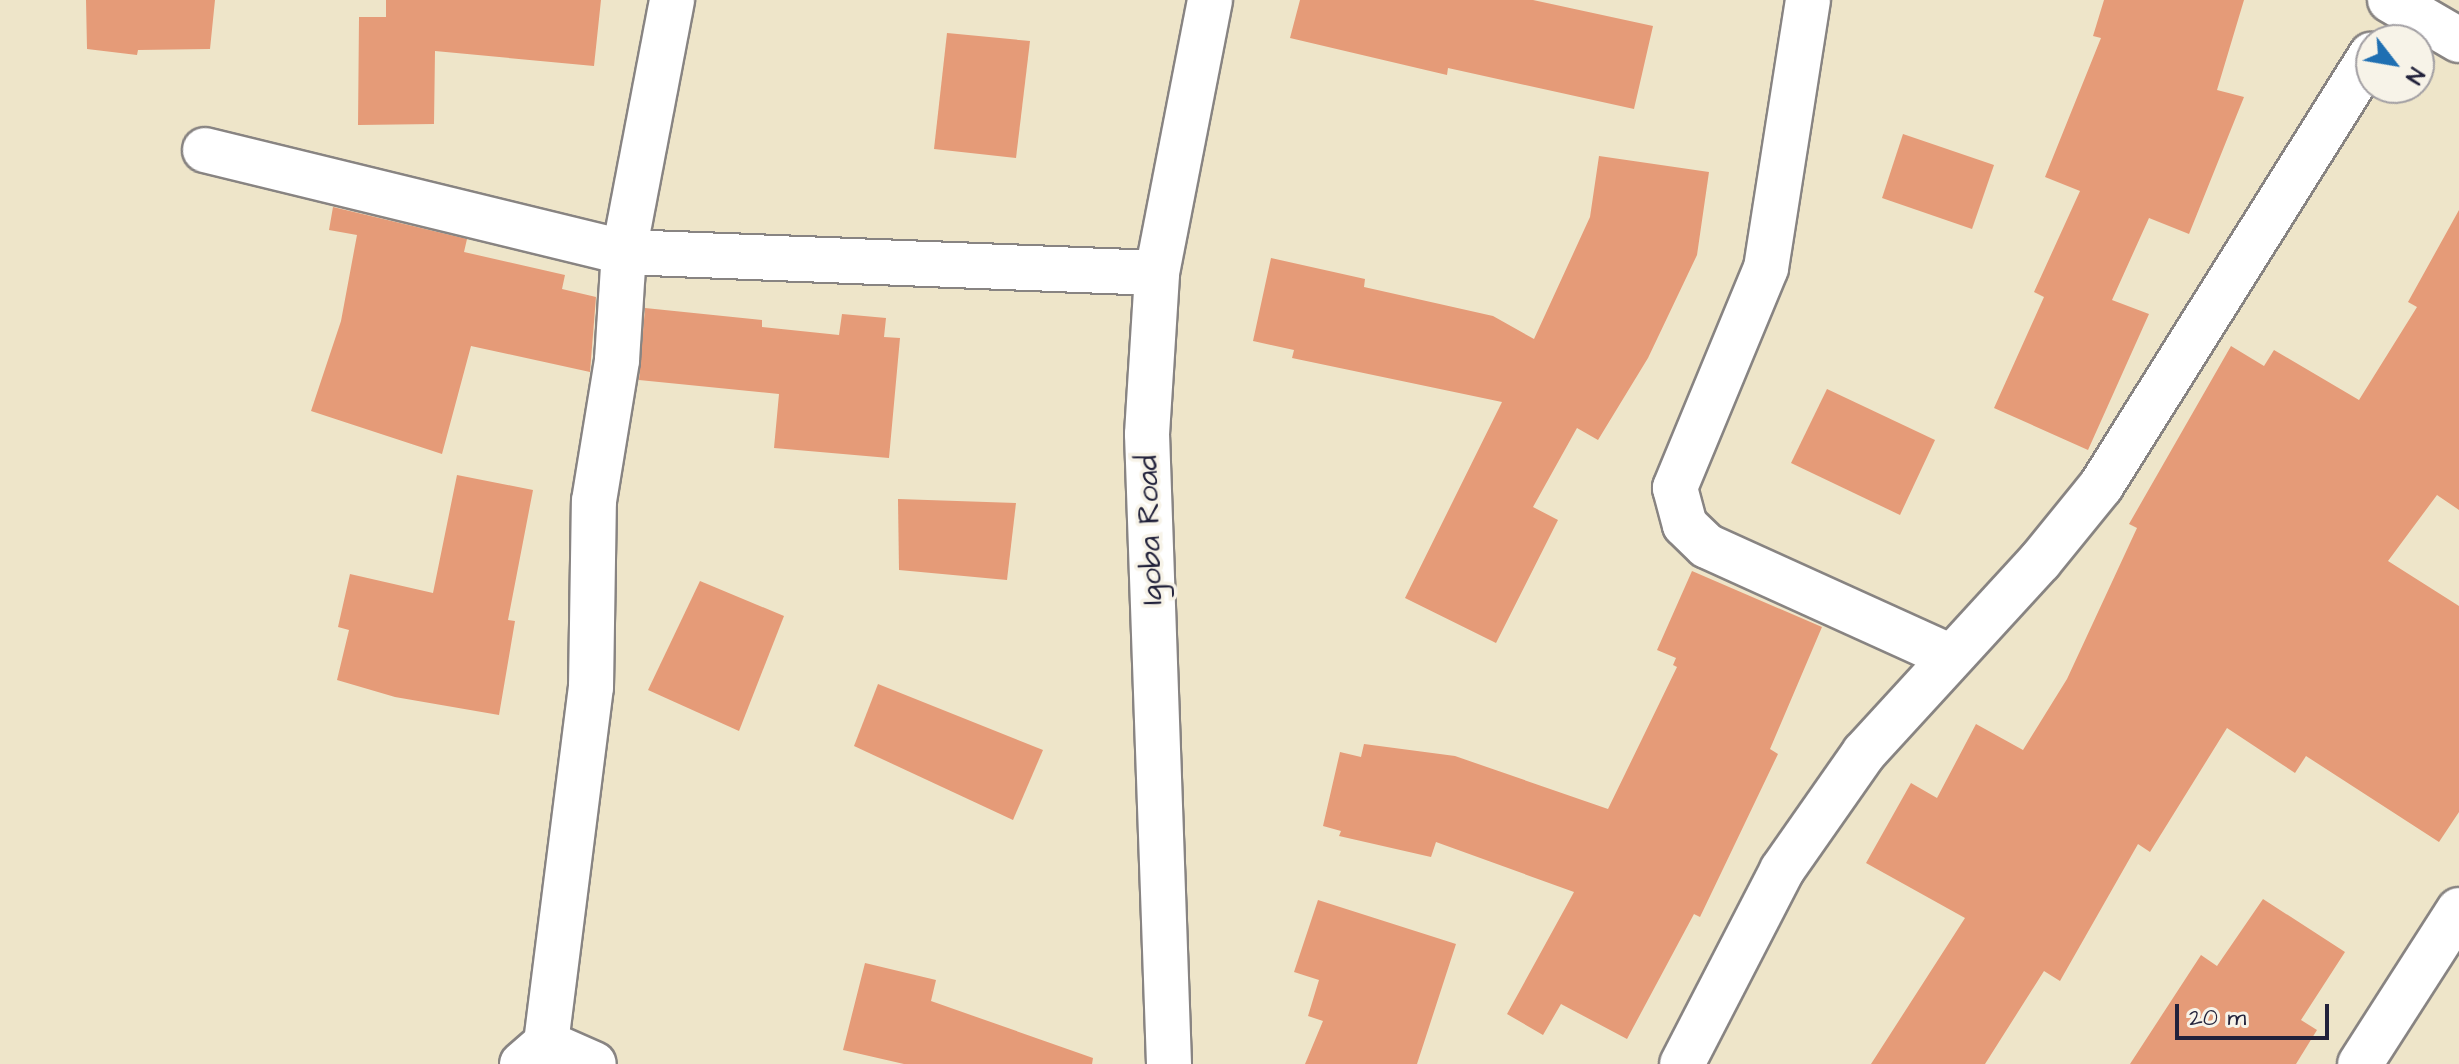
<!DOCTYPE html>
<html>
<head>
<meta charset="utf-8">
<style>
  body { margin:0 }
  #map { position:relative; width:2459px; height:1064px; overflow:hidden; background:#eee5c9; font-family:"Architects Daughter",sans-serif }
  div>[style] { position:absolute }
  .building>* { inset:0; background:#e59b78 }
  .roads { filter:drop-shadow(2px 0 #888482) drop-shadow(-2px 0 #888482) drop-shadow(0 2px #888482) drop-shadow(0 -2px #888482) }
  .minor>* { height:44px; margin:-22px; padding:0 22px; transform-origin:22px; border-radius:22px; background:#fff }
  span { translate:-50% -50%; white-space:nowrap; text-align:center; line-height:1.15; -webkit-text-stroke:7px #f7f3e8; paint-order:stroke }
  .street-label { font-size:30px; color:#22223b }
  .north { position:absolute; left:2355px; top:24px; width:80px; height:80px; box-sizing:border-box; background:#f7f3e8; border:2px solid #a29fa3; border-radius:50%; rotate:121deg; font-size:22px; font-weight:700; line-height:32px; text-align:center; color:#22223b }
  .north::after { content:''; display:block; margin:auto; width:28px; height:36px; background:#1f6fb2; clip-path:polygon(50% 0,100% 100%,50% 72%,0 100%) }
  .scale { position:absolute; left:2175px; top:1004px; width:154px; height:36px; box-sizing:border-box; border:4px solid #22223b; border-top:0; padding-left:10px; font-size:24px; line-height:28px; white-space:nowrap; color:#22223b; -webkit-text-stroke:6px #f7f3e8; paint-order:stroke }
</style>
</head>
<body>
<div id="map">
  <div class="building">
    <div style="clip-path:polygon(86px 0,215px 0,210px 49px,138px 50px,137px 55px,87px 49px)"></div>
    <div style="clip-path:polygon(386px 0,601px 0,594px 66px,435px 51px,434px 124px,358px 125px,359px 17px,386px 17px)"></div>
    <div style="clip-path:polygon(1300px 0,1533px 0,1653px 26px,1634px 109px,1448px 68px,1447px 75px,1290px 38px)"></div>
    <div style="clip-path:polygon(2104px 0,2244px 0,2217px 90px,2244px 97px,2189px 234px,2149px 218px,2112px 300px,2149px 314px,2088px 450px,1994px 408px,2044px 297px,2034px 292px,2080px 191px,2045px 177px,2101px 38px,2093px 36px)"></div>
    <div style="clip-path:polygon(947px 33px,1030px 41px,1016px 158px,934px 149px)"></div>
    <div style="clip-path:polygon(1903px 134px,1994px 165px,1972px 229px,1882px 198px)"></div>
    <div style="clip-path:polygon(1599px 156px,1709px 172px,1697px 255px,1648px 358px,1598px 440px,1577px 428px,1533px 507px,1558px 520px,1496px 643px,1405px 598px,1502px 402px,1292px 358px,1294px 350px,1253px 341px,1271px 258px,1365px 279px,1364px 287px,1493px 316px,1534px 339px,1590px 217px)"></div>
    <div style="clip-path:polygon(333px 207px,467px 239px,464px 252px,565px 275px,562px 289px,596px 297px,590px 372px,471px 346px,442px 454px,311px 411px,341px 321px,357px 235px,329px 230px)"></div>
    <div style="clip-path:polygon(2459px 210px,2459px 510px,2437px 495px,2388px 561px,2459px 606px,2459px 812px,2439px 842px,2306px 756px,2295px 773px,2227px 728px,2150px 852px,2138px 844px,2060px 981px,2044px 971px,1985px 1064px,1871px 1064px,1965px 918px,1866px 863px,1911px 783px,1937px 798px,1976px 724px,2023px 750px,2067px 679px,2137px 528px,2129px 524px,2231px 346px,2264px 366px,2274px 350px,2359px 400px,2417px 307px,2408px 302px)"></div>
    <div style="clip-path:polygon(645px 308px,762px 320px,762px 327px,839px 335px,842px 314px,886px 318px,884px 337px,900px 338px,889px 458px,774px 448px,779px 394px,639px 380px)"></div>
    <div style="clip-path:polygon(1827px 389px,1935px 440px,1900px 515px,1791px 463px)"></div>
    <div style="clip-path:polygon(457px 475px,533px 490px,508px 620px,515px 621px,499px 715px,395px 697px,337px 680px,349px 630px,338px 627px,350px 574px,433px 593px)"></div>
    <div style="clip-path:polygon(898px 499px,1016px 503px,1007px 580px,899px 570px)"></div>
    <div style="clip-path:polygon(1692px 571px,1822px 627px,1770px 749px,1778px 754px,1700px 917px,1694px 914px,1627px 1039px,1561px 1004px,1543px 1035px,1507px 1014px,1574px 892px,1436px 842px,1431px 857px,1339px 836px,1341px 831px,1323px 826px,1340px 752px,1361px 757px,1364px 744px,1455px 756px,1608px 809px,1677px 667px,1673px 665px,1676px 658px,1657px 650px)"></div>
    <div style="clip-path:polygon(700px 581px,784px 616px,739px 731px,648px 690px)"></div>
    <div style="clip-path:polygon(878px 684px,1043px 750px,1013px 820px,854px 746px)"></div>
    <div style="clip-path:polygon(2263px 899px,2345px 952px,2301px 1020px,2317px 1030px,2296px 1064px,2130px 1064px,2201px 955px,2217px 966px)"></div>
    <div style="clip-path:polygon(1318px 900px,1456px 944px,1417px 1064px,1305px 1064px,1323px 1021px,1308px 1016px,1319px 980px,1294px 972px)"></div>
    <div style="clip-path:polygon(865px 963px,936px 980px,931px 1001px,1093px 1058px,1092px 1064px,904px 1064px,843px 1050px)"></div>
  </div>
  <div class="roads">
    <div class="minor">
      <div style="left:1808px;top:0;width:271px;rotate:98.9deg"></div>
      <div style="left:1766px;top:268px;width:238px;rotate:112.5deg"></div>
      <div style="left:1675px;top:488px;width:38px;rotate:75deg"></div>
      <div style="left:1685px;top:525px;width:30px;rotate:44deg"></div>
      <div style="left:1707px;top:546px;width:266px;rotate:24.4deg"></div>
      <div style="left:2390px;top:0;width:80px;rotate:30.1deg"></div>
      <div style="left:205px;top:150px;width:431px;rotate:13.7deg"></div>
      <div style="left:624px;top:252px;width:533px;rotate:2.26deg"></div>
      <div style="left:546px;top:1043px;width:359px;rotate:-82.8deg"></div>
      <div style="left:591px;top:687px;width:186px;rotate:-89.1deg"></div>
      <div style="left:594px;top:501px;width:143px;rotate:-80.7deg"></div>
      <div style="left:617px;top:360px;width:108px;rotate:-86.3deg"></div>
      <div style="left:624px;top:252px;width:257px;rotate:-79.2deg"></div>
      <div style="left:522px;top:1064px;width:32px;rotate:-41deg"></div>
      <div style="left:546px;top:1043px;width:52px;rotate:23.6deg"></div>
      <div style="left:1169px;top:1064px;width:630px;rotate:-92deg"></div>
      <div style="left:1147px;top:434px;width:161px;rotate:-86.4deg"></div>
      <div style="left:1157px;top:273px;width:278px;rotate:-79deg"></div>
      <div style="left:1682px;top:1064px;width:218px;rotate:-62.7deg"></div>
      <div style="left:1782px;top:870px;width:143px;rotate:-55deg"></div>
      <div style="left:1864px;top:753px;width:260px;rotate:-47.5deg"></div>
      <div style="left:2040px;top:561px;width:97px;rotate:-50.9deg"></div>
      <div style="left:2101px;top:486px;width:509px;rotate:-57.93deg"></div>
      <div style="left:2360px;top:1064px;width:183px;rotate:-57.3deg"></div>
    </div>
  </div>
  <div class="street-label">
    <span style="left:1150px;top:530px;rotate:-92deg">Igoba Road</span>
  </div>
  <div class="north">N</div>
  <div class="scale">20 m</div>
</div>
</body>
</html>
